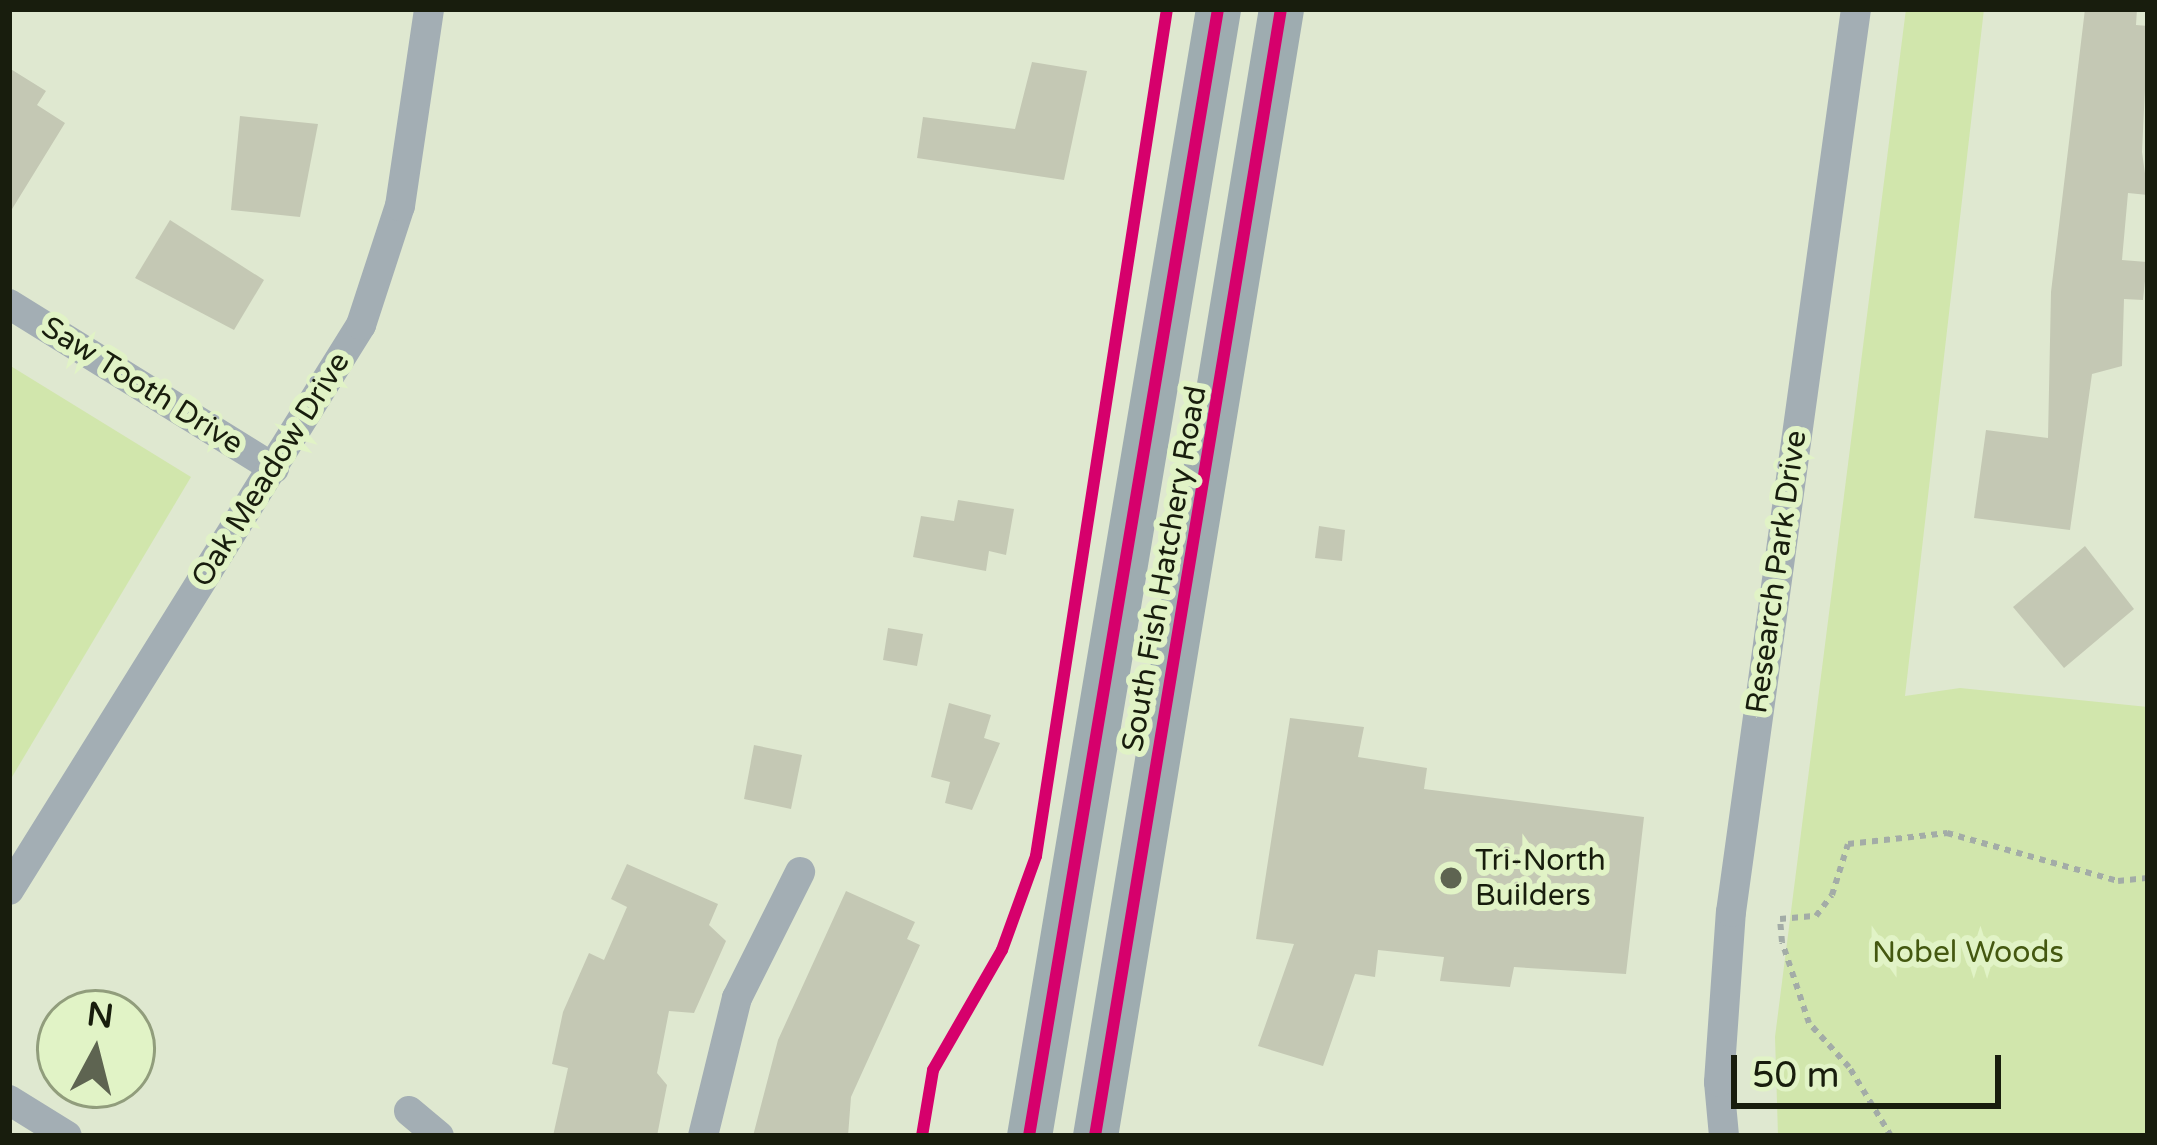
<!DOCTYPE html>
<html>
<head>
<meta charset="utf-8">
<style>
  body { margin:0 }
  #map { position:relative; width:2157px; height:1145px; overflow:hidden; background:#dfe8d0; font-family:"Varela Round",sans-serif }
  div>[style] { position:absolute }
  .green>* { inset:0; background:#d1e6ac }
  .building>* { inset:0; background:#c4c8b4 }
  .path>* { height:6px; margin-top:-3px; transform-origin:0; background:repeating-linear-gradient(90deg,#a3aca7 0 6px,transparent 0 12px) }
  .minor>* { height:30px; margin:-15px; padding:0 15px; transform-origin:15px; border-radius:15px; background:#a3aeb4 }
  .secondary>* { height:45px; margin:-22.5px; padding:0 22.5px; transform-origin:22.5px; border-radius:22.5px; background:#9eacb0 }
  .cycleway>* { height:12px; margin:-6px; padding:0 6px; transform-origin:6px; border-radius:6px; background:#d6006c }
  .dots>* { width:33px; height:33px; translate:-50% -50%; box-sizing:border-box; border:6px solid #e1f3c6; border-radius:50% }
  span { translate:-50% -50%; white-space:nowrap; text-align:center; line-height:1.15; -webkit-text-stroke:12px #e1f3c6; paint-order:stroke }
  .street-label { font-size:30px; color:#181d0d }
  .poi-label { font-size:30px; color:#181d0d }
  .left { translate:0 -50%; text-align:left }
  .park-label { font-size:30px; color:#445810 }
  .frame { position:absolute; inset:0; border:12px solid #181d0d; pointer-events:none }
  .north { position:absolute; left:36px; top:989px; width:120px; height:120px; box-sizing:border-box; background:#e1f3c6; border:3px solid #919d7c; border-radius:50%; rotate:7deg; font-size:33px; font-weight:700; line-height:48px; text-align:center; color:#181d0d }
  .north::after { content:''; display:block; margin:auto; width:42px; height:54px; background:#5e6451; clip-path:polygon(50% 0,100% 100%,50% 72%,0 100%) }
  .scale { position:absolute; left:1731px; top:1055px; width:270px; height:54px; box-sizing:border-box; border:6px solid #181d0d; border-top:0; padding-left:15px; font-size:36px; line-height:42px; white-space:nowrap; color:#181d0d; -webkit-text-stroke:9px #e1f3c6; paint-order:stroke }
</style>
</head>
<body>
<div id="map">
  <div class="green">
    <div style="clip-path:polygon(1906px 9px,1984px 9px,1905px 696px,1960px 688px,2148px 707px,2148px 1136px,1778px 1136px,1775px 1037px)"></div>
    <div style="clip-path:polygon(9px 365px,191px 477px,9px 782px)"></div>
  </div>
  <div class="building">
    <div style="clip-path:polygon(2085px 9px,2137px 9px,2136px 25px,2148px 26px,2142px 152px,2148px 195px,2128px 193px,2122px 260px,2147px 262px,2143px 300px,2124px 299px,2122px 366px,2092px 374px,2070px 530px,1974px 518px,1986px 430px,2048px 438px,2051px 292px)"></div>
    <div style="clip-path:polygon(1032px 62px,1087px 71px,1064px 180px,917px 158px,923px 117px,1015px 129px)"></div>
    <div style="clip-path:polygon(9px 68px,46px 91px,37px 105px,65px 123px,9px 214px)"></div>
    <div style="clip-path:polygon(240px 116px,318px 124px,300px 217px,231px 210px)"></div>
    <div style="clip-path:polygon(170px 220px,264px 280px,234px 330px,135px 278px)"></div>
    <div style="clip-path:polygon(958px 500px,1014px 509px,1006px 555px,989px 551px,986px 571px,913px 557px,921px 516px,954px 521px)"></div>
    <div style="clip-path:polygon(1319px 526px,1345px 530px,1342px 561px,1315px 558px)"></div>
    <div style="clip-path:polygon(2085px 546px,2134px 609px,2064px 668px,2013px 607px)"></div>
    <div style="clip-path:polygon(888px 628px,923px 634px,917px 666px,883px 660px)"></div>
    <div style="clip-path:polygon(949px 703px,991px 715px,984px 738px,1000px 743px,972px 810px,945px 803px,950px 782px,931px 777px)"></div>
    <div style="clip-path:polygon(1290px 718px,1364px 727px,1358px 757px,1427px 768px,1424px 789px,1644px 817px,1626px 974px,1514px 967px,1510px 987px,1440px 981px,1444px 957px,1378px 950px,1375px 977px,1355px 974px,1323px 1066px,1258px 1046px,1294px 944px,1256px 939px)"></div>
    <div style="clip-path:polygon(754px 745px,802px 755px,791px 809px,744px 799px)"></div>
    <div style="clip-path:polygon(627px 864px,718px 904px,709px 925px,726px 941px,694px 1013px,669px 1011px,657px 1073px,667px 1085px,657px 1136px,553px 1136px,568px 1068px,552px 1064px,563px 1012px,589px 953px,604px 960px,627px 907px,611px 899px)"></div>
    <div style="clip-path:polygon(846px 891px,915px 922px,907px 939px,920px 945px,851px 1097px,848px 1136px,753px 1136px,778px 1040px)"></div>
  </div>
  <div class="path">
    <div style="left:1891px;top:1136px;width:81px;rotate:-121.3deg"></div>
    <div style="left:1849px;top:1067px;width:59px;rotate:-132.3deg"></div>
    <div style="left:1809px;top:1023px;width:85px;rotate:-108.4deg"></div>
    <div style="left:1782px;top:942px;width:23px;rotate:-95deg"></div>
    <div style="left:1780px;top:919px;width:36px;rotate:-5deg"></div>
    <div style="left:1816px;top:916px;width:26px;rotate:-53deg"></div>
    <div style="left:1832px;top:895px;width:53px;rotate:-72.6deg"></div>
    <div style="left:1848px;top:844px;width:100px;rotate:-6.3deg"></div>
    <div style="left:1947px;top:833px;width:178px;rotate:15.7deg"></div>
    <div style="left:2118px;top:881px;width:30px;rotate:-6deg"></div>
  </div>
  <div class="minor">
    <div style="left:9px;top:304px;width:312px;rotate:31.8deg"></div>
    <div style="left:9px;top:890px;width:666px;rotate:-58.08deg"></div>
    <div style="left:361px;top:325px;width:125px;rotate:-71.9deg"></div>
    <div style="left:400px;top:206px;width:199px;rotate:-81.6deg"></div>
    <div style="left:9px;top:1100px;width:68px;rotate:31.8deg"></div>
    <div style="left:409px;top:1111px;width:39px;rotate:40deg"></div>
    <div style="left:703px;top:1136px;width:142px;rotate:-76.2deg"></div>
    <div style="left:737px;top:998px;width:141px;rotate:-63.4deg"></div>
    <div style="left:1724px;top:1136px;width:54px;rotate:-95.3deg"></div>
    <div style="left:1719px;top:1082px;width:170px;rotate:-86deg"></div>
    <div style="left:1731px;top:912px;width:912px;rotate:-82.12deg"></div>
  </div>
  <div class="secondary">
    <div style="left:1029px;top:1136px;width:1143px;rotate:-80.48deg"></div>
    <div style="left:1095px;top:1136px;width:1142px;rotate:-80.63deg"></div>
  </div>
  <div class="cycleway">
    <div style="left:922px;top:1136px;width:67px;rotate:-80.5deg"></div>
    <div style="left:933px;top:1070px;width:138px;rotate:-60.1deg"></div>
    <div style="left:1002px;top:950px;width:100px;rotate:-70.1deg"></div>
    <div style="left:1036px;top:856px;width:857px;rotate:-81.21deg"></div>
    <div style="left:1029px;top:1136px;width:1143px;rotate:-80.48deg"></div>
    <div style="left:1095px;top:1136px;width:1142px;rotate:-80.63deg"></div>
  </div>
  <div class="dots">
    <div style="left:1451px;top:878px;background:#5e6451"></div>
  </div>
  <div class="street-label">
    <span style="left:142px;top:386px;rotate:32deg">Saw Tooth Drive</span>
    <span style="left:271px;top:470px;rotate:-58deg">Oak Meadow Drive</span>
    <span style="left:1165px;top:569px;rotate:-80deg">South Fish Hatchery Road</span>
    <span style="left:1777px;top:572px;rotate:-82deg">Research Park Drive</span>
  </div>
  <div class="poi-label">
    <span class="left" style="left:1475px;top:878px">Tri-North<br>Builders</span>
  </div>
  <div class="park-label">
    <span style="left:1968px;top:953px">Nobel Woods</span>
  </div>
  <div class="frame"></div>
  <div class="north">N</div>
  <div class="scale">50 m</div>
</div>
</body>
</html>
